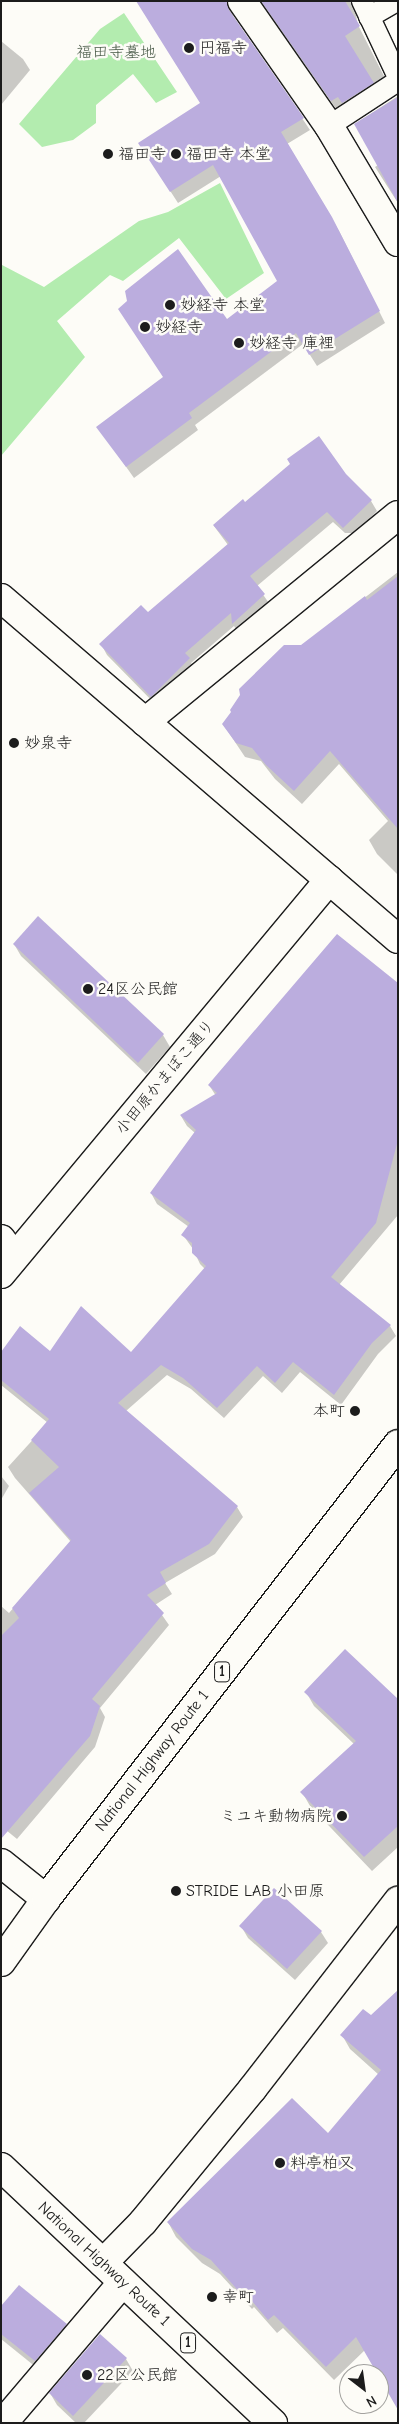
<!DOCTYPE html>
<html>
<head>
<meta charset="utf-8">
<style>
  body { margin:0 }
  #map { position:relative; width:399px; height:2424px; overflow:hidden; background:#fdfcf7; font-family:"Comic Neue","Klee One",sans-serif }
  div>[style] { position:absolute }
  .green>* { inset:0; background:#b3ecaf }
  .shadow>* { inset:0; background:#0003 }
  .building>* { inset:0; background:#bbadde }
  .roads { filter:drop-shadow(1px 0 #1c1c1c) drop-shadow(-1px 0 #1c1c1c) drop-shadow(0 1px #1c1c1c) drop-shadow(0 -1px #1c1c1c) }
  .service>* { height:20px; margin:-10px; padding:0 10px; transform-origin:10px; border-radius:10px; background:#fdfcf7 }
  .minor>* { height:28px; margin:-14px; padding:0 14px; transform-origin:14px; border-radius:14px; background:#fdfcf7 }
  .tertiary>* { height:28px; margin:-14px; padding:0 14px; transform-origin:14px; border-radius:14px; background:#fdfcf7 }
  .trunk>* { height:28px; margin:-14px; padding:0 14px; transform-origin:14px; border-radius:14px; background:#fdfcf7 }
  .dots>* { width:14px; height:14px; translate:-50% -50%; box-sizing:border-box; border:2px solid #fdfcf7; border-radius:50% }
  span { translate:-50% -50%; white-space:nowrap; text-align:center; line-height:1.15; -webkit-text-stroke:5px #fdfcf7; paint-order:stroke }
  .shield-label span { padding:1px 4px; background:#fdfcf7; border:1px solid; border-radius:4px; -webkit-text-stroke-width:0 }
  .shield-label { font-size:15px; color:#1c1c1c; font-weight:700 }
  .poi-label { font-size:16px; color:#1c1c1c }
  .left { translate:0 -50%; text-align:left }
  .right { translate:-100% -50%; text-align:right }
  .park-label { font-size:16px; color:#495a48 }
  .street-label { font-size:16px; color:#1c1c1c }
  .frame { position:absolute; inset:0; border:2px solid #1c1c1c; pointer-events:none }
  .north { position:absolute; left:339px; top:2364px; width:50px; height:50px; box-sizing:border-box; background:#fdfcf7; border:1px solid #a3a29f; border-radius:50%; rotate:150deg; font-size:14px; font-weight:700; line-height:20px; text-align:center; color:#1c1c1c }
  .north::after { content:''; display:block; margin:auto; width:18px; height:22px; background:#1c1c1c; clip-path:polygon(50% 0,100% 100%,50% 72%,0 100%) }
</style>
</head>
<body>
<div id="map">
  <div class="green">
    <div style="clip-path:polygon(124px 13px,177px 92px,156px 103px,133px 74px,96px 105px,96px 123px,73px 140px,42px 147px,19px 124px,100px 29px)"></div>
    <div style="clip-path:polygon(220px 183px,264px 273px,226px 299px,179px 238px,123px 281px,110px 275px,57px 321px,85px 357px,1px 456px,2px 265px,44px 287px,139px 221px,168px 212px)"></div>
  </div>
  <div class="shadow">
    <div style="clip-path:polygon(137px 1px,239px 1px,234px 7px,233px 16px,310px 130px,287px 144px,339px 231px,385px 323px,317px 366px,303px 344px,195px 425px,198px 430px,134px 478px,98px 427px,164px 378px,226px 321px,279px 281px,221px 176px,178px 203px,147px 155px,201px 103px)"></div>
    <div style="clip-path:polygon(260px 1px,370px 1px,356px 12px,357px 23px,390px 88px,339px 113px)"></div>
    <div style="clip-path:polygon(1px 41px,23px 59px,30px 70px,1px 105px)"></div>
    <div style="clip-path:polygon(398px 96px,398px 203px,375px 167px,378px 165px,355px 124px)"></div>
    <div style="clip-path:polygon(345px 475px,371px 501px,377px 511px,356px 533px,345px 533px,333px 522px,257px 586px,271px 606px,239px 634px,234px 626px,191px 663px,196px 670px,158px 707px,107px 655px,101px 644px,148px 614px,228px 545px,214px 526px,245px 503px)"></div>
    <div style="clip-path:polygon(398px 572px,398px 875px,377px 854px,369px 840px,388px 821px,339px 764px,302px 804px,275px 779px,261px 761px,245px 757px,223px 724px,302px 646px)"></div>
    <div style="clip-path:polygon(38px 918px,163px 1035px,170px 1047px,146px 1074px,21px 956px,14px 944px)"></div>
    <div style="clip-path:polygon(398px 984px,398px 1215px,339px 1285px,390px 1326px,396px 1336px,378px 1354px,341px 1405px,300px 1372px,282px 1393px,263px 1376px,224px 1418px,191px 1389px,167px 1375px,126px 1411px,237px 1507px,243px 1517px,215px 1554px,165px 1583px,172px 1594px,155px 1605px,169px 1625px,100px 1708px,105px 1717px,95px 1747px,17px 1839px,1px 1826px,1px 1606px,9px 1613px,71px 1542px,15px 1478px,8px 1467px,48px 1423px,1px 1385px,1px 1354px,131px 1353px,205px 1269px,200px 1264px,193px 1249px,183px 1235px,189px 1227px,157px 1204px,151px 1193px,195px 1133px,187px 1126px,181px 1116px,216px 1096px,209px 1085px)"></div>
    <div style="clip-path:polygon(1px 1476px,9px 1486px,1px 1500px)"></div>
    <div style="clip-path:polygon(306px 1692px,398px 1700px,398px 1847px,372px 1871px,310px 1806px,302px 1792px,354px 1744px,314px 1706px)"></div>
    <div style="clip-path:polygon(241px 1926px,321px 1932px,328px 1943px,295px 1980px,248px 1938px)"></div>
    <div style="clip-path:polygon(398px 2004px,365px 2350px,334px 2380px,283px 2328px,277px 2333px,254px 2307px,252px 2309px,220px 2274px,202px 2263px,176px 2237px,168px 2222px,328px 2135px,379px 2075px,350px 2049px,342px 2035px)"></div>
    <div style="clip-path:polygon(1px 2308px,66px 2325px,72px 2337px,42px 2372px,1px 2339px)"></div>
    <div style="clip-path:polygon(100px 2336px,126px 2359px,133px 2371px,84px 2423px,76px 2423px,57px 2405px,50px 2393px)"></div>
  </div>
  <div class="building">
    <div style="clip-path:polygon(136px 1px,227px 1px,229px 10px,304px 118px,281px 132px,332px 217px,380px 311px,309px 355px,296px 333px,189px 413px,192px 418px,126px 467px,96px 427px,163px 377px,118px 309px,127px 301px,125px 291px,178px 249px,227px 319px,277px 281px,213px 165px,170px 192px,138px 143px,200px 103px)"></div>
    <div style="clip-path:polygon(261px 1px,345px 1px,360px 26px,345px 36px,374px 83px,342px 103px,338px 97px,331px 101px)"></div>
    <div style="clip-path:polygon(398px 97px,398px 203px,354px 124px)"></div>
    <div style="clip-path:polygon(319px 436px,346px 474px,372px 500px,343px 528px,327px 512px,250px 576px,265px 594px,232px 624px,231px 613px,185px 653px,190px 658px,151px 697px,99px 644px,141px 605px,148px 612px,229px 543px,213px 525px,243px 499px,245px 502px,290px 464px,287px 459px)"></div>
    <div style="clip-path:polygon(398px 576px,397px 650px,398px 829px,330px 751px,294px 791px,266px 765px,252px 748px,236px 743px,222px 724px,231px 712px,230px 710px,240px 695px,239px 689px,284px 645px,301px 645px,365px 596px,367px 600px)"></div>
    <div style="clip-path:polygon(38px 916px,164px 1034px,138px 1063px,13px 944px)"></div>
    <div style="clip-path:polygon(337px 934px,398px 983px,398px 1140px,376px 1223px,331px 1277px,391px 1325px,372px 1343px,334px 1395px,293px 1362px,275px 1383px,257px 1366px,217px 1408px,183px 1378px,161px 1365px,118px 1403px,238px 1506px,209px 1544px,160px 1572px,166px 1583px,147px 1595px,164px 1613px,92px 1699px,100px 1706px,90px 1736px,1px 1839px,1px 1636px,19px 1618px,12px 1608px,71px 1540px,29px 1493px,59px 1467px,31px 1440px,49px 1419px,1px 1380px,1px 1352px,20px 1326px,50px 1351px,81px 1306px,131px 1352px,206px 1266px,192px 1253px,192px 1243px,181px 1235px,190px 1223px,150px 1193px,196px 1130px,180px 1115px,217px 1093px,208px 1085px)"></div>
    <div style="clip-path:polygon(345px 1649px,398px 1699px,398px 1826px,364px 1857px,300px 1792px,356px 1741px,304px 1692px)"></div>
    <div style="clip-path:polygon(274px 1888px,322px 1931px,287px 1969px,239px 1926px)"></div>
    <div style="clip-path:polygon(398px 1990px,398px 2410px,356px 2337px,326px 2367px,274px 2315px,268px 2320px,246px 2294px,243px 2296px,211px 2260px,192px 2249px,167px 2222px,292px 2098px,328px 2133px,381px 2070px,340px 2035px,363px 2009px,371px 2015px)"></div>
    <div style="clip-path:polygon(19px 2285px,67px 2324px,35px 2361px,1px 2334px,1px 2306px)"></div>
    <div style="clip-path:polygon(100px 2334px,127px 2358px,73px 2416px,49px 2393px)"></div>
  </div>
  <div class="roads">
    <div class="service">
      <div style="left:362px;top:1px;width:84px;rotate:64.7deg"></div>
      <div style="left:369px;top:17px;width:32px;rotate:-30deg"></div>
      <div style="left:329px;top:126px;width:82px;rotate:-33.1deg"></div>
    </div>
    <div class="minor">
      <div style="left:242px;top:1px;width:152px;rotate:55.2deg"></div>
      <div style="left:329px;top:126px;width:135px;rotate:59.3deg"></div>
      <div style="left:145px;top:722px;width:327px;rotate:-39.3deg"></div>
      <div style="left:1px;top:1239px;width:22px;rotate:54deg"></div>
      <div style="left:1px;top:1863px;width:58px;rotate:38.7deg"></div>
      <div style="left:103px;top:2263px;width:57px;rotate:-45.7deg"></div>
      <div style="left:143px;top:2222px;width:173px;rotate:-50.6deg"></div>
      <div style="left:253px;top:2088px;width:237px;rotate:-52.2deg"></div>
      <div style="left:3px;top:2423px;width:185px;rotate:-49.6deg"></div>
    </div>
    <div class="tertiary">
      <div style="left:1px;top:598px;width:523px;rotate:40.66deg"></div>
      <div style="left:1px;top:1274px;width:513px;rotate:-50.22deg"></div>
    </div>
    <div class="trunk">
      <div style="left:1px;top:1962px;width:77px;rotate:-54.5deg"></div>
      <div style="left:46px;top:1899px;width:575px;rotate:-52.27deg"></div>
      <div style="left:1px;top:2167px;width:374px;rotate:43.3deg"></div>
    </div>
  </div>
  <div class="dots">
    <div style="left:189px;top:48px;background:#1c1c1c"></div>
    <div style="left:108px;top:154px;background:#1c1c1c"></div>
    <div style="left:176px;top:154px;background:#1c1c1c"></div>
    <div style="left:170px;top:305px;background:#1c1c1c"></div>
    <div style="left:145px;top:327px;background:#1c1c1c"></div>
    <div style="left:239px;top:343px;background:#1c1c1c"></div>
    <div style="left:14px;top:743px;background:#1c1c1c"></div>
    <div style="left:88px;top:989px;background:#1c1c1c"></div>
    <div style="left:355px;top:1411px;background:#1c1c1c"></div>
    <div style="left:342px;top:1816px;background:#1c1c1c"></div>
    <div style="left:176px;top:1891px;background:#1c1c1c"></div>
    <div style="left:280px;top:2163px;background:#1c1c1c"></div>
    <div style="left:212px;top:2297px;background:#1c1c1c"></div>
    <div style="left:87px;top:2375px;background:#1c1c1c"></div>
  </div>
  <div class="shield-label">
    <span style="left:222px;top:1672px">1</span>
    <span style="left:188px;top:2343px">1</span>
  </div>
  <div class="poi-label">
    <span class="left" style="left:199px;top:48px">円福寺</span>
    <span class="left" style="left:118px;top:154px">福田寺</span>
    <span class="left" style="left:186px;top:154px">福田寺 本堂</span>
    <span class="left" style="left:180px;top:305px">妙経寺 本堂</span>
    <span class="left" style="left:155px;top:327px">妙経寺</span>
    <span class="left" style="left:249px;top:343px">妙経寺 庫裡</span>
    <span class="left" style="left:24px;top:743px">妙泉寺</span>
    <span class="left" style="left:98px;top:989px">24区公民館</span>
    <span class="right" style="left:345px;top:1411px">本町</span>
    <span class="right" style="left:332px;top:1816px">ミユキ動物病院</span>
    <span class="left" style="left:186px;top:1891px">STRIDE LAB 小田原</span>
    <span class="left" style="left:290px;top:2163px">料亭柏又</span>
    <span class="left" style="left:222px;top:2297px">幸町</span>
    <span class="left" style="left:97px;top:2375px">22区公民館</span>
  </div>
  <div class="park-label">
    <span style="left:116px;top:52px">福田寺墓地</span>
  </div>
  <div class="street-label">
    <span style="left:165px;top:1077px;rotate:-50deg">小田原かまぼこ通り</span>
    <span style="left:152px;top:1761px;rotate:-52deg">National Highway Route 1</span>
    <span style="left:104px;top:2264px;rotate:43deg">National Highway Route 1</span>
  </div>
  <div class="frame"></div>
  <div class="north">N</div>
</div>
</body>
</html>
